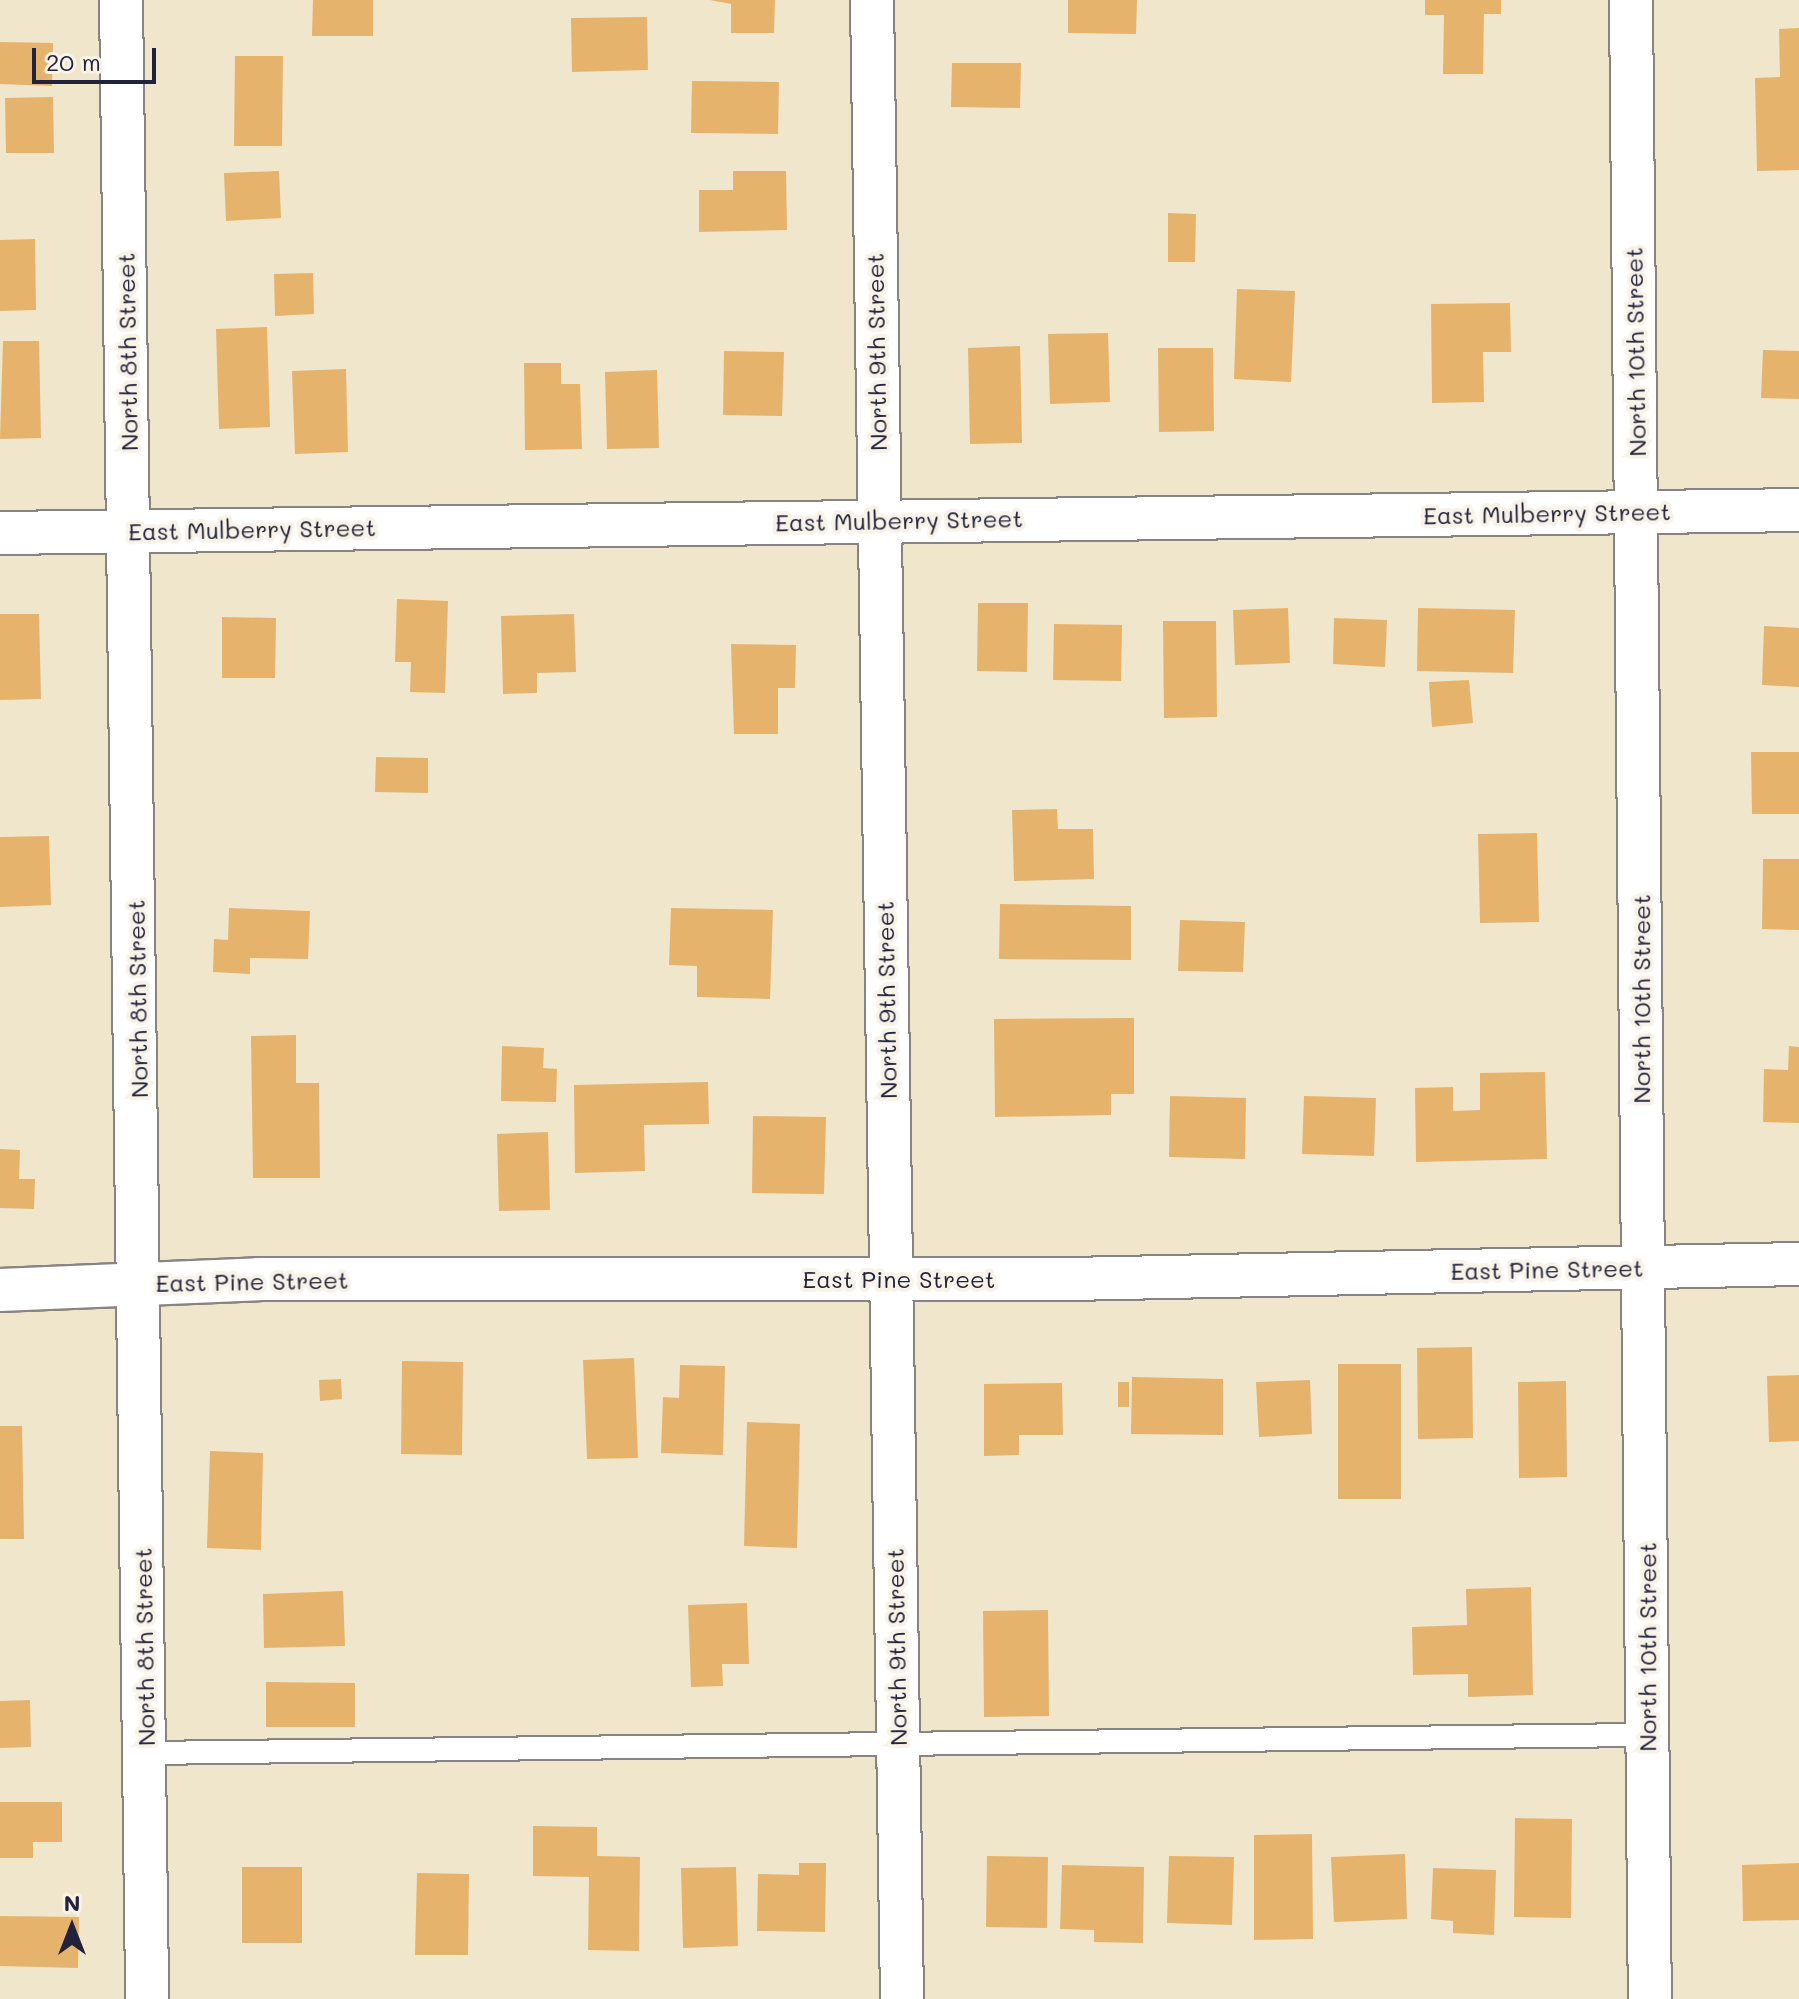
<!DOCTYPE html>
<html>
<head>
<meta charset="utf-8">
<style>
  body { margin:0 }
  #map { position:relative; width:1799px; height:1999px; overflow:hidden; background:#f0e6cc; font-family:Mali,sans-serif }
  div>[style] { position:absolute }
  .building>* { inset:0; background:#e6b36c }
  .roads { filter:drop-shadow(2px 0 #898484) drop-shadow(-2px 0 #898484) drop-shadow(0 2px #898484) drop-shadow(0 -2px #898484) }
  .service>* { height:22px; margin:-11px; padding:0 11px; transform-origin:11px; border-radius:11px; background:#fff }
  .minor>* { height:42px; margin:-21px; padding:0 21px; transform-origin:21px; border-radius:21px; background:#fff }
  span { translate:-50% -50%; white-space:nowrap; text-align:center; line-height:1.15; -webkit-text-stroke:8px #f7f3e8; paint-order:stroke }
  .street-label { font-size:24px; color:#22223b }
  .north { position:absolute; left:32px; top:1887px; width:80px; height:80px; -webkit-text-stroke:6px #f7f3e8; paint-order:stroke; rotate:0deg; font-size:22px; font-weight:700; line-height:32px; text-align:center; color:#22223b }
  .north::after { content:''; display:block; margin:auto; width:28px; height:36px; background:#22223b; clip-path:polygon(50% 0,100% 100%,50% 72%,0 100%) }
  .scale { position:absolute; left:32px; top:48px; width:124px; height:36px; box-sizing:border-box; border:4px solid #22223b; border-top:0; padding-left:10px; font-size:24px; line-height:28px; white-space:nowrap; color:#22223b; -webkit-text-stroke:6px #f7f3e8; paint-order:stroke }
</style>
</head>
<body>
<div id="map">
  <div class="building">
    <div style="clip-path:polygon(313px 0,373px 0,373px 36px,312px 36px)"></div>
    <div style="clip-path:polygon(710px 0,775px 0,774px 33px,731px 33px,731px 4px)"></div>
    <div style="clip-path:polygon(1068px 0,1137px 0,1136px 34px,1068px 33px)"></div>
    <div style="clip-path:polygon(1425px 0,1501px 0,1501px 14px,1484px 14px,1483px 74px,1443px 74px,1444px 15px,1425px 15px)"></div>
    <div style="clip-path:polygon(647px 17px,648px 70px,572px 72px,571px 18px)"></div>
    <div style="clip-path:polygon(1799px 28px,1799px 170px,1757px 171px,1755px 78px,1780px 77px,1779px 29px)"></div>
    <div style="clip-path:polygon(0 42px,53px 43px,52px 86px,0 84px)"></div>
    <div style="clip-path:polygon(235px 56px,283px 56px,282px 146px,234px 146px)"></div>
    <div style="clip-path:polygon(952px 63px,1021px 63px,1020px 108px,951px 107px)"></div>
    <div style="clip-path:polygon(692px 81px,779px 82px,778px 134px,691px 133px)"></div>
    <div style="clip-path:polygon(53px 97px,54px 153px,6px 153px,5px 98px)"></div>
    <div style="clip-path:polygon(279px 171px,281px 218px,226px 221px,224px 173px)"></div>
    <div style="clip-path:polygon(733px 171px,786px 171px,787px 230px,699px 232px,699px 190px,733px 190px)"></div>
    <div style="clip-path:polygon(1168px 213px,1196px 214px,1195px 262px,1168px 262px)"></div>
    <div style="clip-path:polygon(35px 239px,36px 310px,0 311px,0 240px)"></div>
    <div style="clip-path:polygon(313px 273px,314px 314px,275px 316px,274px 274px)"></div>
    <div style="clip-path:polygon(1237px 289px,1295px 291px,1291px 382px,1234px 379px)"></div>
    <div style="clip-path:polygon(1510px 303px,1511px 352px,1483px 352px,1484px 402px,1432px 403px,1431px 304px)"></div>
    <div style="clip-path:polygon(267px 327px,270px 427px,219px 429px,216px 329px)"></div>
    <div style="clip-path:polygon(1108px 333px,1110px 402px,1050px 404px,1048px 334px)"></div>
    <div style="clip-path:polygon(3px 341px,39px 341px,41px 438px,0 439px)"></div>
    <div style="clip-path:polygon(1020px 346px,1022px 443px,970px 444px,968px 348px)"></div>
    <div style="clip-path:polygon(1158px 348px,1213px 348px,1214px 431px,1159px 432px)"></div>
    <div style="clip-path:polygon(1763px 350px,1799px 351px,1799px 399px,1761px 398px)"></div>
    <div style="clip-path:polygon(724px 351px,784px 352px,782px 416px,723px 415px)"></div>
    <div style="clip-path:polygon(524px 363px,561px 363px,561px 384px,580px 384px,582px 449px,525px 450px)"></div>
    <div style="clip-path:polygon(346px 369px,348px 452px,295px 454px,292px 371px)"></div>
    <div style="clip-path:polygon(657px 370px,659px 448px,607px 449px,605px 372px)"></div>
    <div style="clip-path:polygon(397px 599px,448px 601px,445px 693px,410px 692px,411px 662px,395px 662px)"></div>
    <div style="clip-path:polygon(978px 603px,1028px 603px,1027px 672px,977px 671px)"></div>
    <div style="clip-path:polygon(1288px 608px,1290px 663px,1235px 665px,1233px 610px)"></div>
    <div style="clip-path:polygon(1418px 608px,1515px 610px,1513px 673px,1417px 671px)"></div>
    <div style="clip-path:polygon(0 614px,39px 614px,41px 699px,0 700px)"></div>
    <div style="clip-path:polygon(574px 614px,576px 672px,537px 673px,537px 693px,503px 694px,501px 616px)"></div>
    <div style="clip-path:polygon(222px 617px,276px 618px,275px 678px,222px 678px)"></div>
    <div style="clip-path:polygon(1334px 618px,1387px 620px,1385px 667px,1333px 664px)"></div>
    <div style="clip-path:polygon(1163px 621px,1216px 621px,1217px 717px,1164px 718px)"></div>
    <div style="clip-path:polygon(1054px 624px,1122px 625px,1121px 681px,1053px 680px)"></div>
    <div style="clip-path:polygon(1764px 626px,1799px 628px,1799px 687px,1762px 685px)"></div>
    <div style="clip-path:polygon(731px 644px,796px 645px,795px 688px,778px 688px,778px 734px,734px 734px)"></div>
    <div style="clip-path:polygon(1469px 680px,1473px 723px,1432px 727px,1429px 682px)"></div>
    <div style="clip-path:polygon(1751px 752px,1799px 752px,1799px 814px,1752px 814px)"></div>
    <div style="clip-path:polygon(376px 757px,428px 758px,428px 793px,375px 792px)"></div>
    <div style="clip-path:polygon(1057px 809px,1058px 829px,1093px 829px,1094px 879px,1014px 881px,1012px 810px)"></div>
    <div style="clip-path:polygon(1537px 833px,1539px 922px,1480px 923px,1478px 834px)"></div>
    <div style="clip-path:polygon(49px 836px,51px 905px,0 907px,0 837px)"></div>
    <div style="clip-path:polygon(1763px 859px,1799px 859px,1799px 930px,1762px 929px)"></div>
    <div style="clip-path:polygon(1000px 904px,1131px 906px,1131px 960px,999px 959px)"></div>
    <div style="clip-path:polygon(229px 908px,310px 911px,308px 959px,250px 958px,250px 974px,213px 972px,214px 939px,228px 940px)"></div>
    <div style="clip-path:polygon(671px 908px,773px 910px,770px 999px,697px 997px,697px 966px,669px 965px)"></div>
    <div style="clip-path:polygon(1180px 920px,1245px 922px,1243px 972px,1178px 971px)"></div>
    <div style="clip-path:polygon(1134px 1018px,1134px 1094px,1111px 1094px,1111px 1115px,995px 1117px,994px 1019px)"></div>
    <div style="clip-path:polygon(296px 1035px,296px 1083px,319px 1083px,320px 1178px,253px 1178px,251px 1036px)"></div>
    <div style="clip-path:polygon(502px 1046px,544px 1048px,543px 1068px,557px 1069px,556px 1102px,501px 1101px)"></div>
    <div style="clip-path:polygon(1789px 1046px,1799px 1047px,1799px 1123px,1763px 1122px,1764px 1069px,1788px 1070px)"></div>
    <div style="clip-path:polygon(1545px 1072px,1547px 1159px,1416px 1162px,1415px 1088px,1453px 1087px,1453px 1111px,1480px 1110px,1480px 1073px)"></div>
    <div style="clip-path:polygon(708px 1082px,709px 1124px,644px 1125px,645px 1171px,575px 1173px,574px 1085px)"></div>
    <div style="clip-path:polygon(1170px 1096px,1246px 1098px,1245px 1159px,1169px 1157px)"></div>
    <div style="clip-path:polygon(1304px 1096px,1376px 1098px,1374px 1156px,1302px 1154px)"></div>
    <div style="clip-path:polygon(753px 1116px,826px 1117px,824px 1194px,752px 1193px)"></div>
    <div style="clip-path:polygon(548px 1132px,550px 1210px,499px 1211px,497px 1134px)"></div>
    <div style="clip-path:polygon(0 1149px,20px 1150px,19px 1179px,35px 1179px,34px 1209px,0 1208px)"></div>
    <div style="clip-path:polygon(1472px 1347px,1473px 1438px,1418px 1439px,1417px 1348px)"></div>
    <div style="clip-path:polygon(634px 1358px,638px 1458px,587px 1459px,583px 1360px)"></div>
    <div style="clip-path:polygon(402px 1361px,463px 1362px,462px 1455px,401px 1454px)"></div>
    <div style="clip-path:polygon(1338px 1364px,1401px 1364px,1401px 1499px,1338px 1499px)"></div>
    <div style="clip-path:polygon(680px 1365px,725px 1366px,723px 1455px,661px 1453px,663px 1397px,679px 1398px)"></div>
    <div style="clip-path:polygon(1799px 1375px,1799px 1441px,1769px 1442px,1767px 1376px)"></div>
    <div style="clip-path:polygon(1132px 1377px,1223px 1379px,1223px 1435px,1131px 1434px)"></div>
    <div style="clip-path:polygon(341px 1379px,342px 1399px,320px 1401px,319px 1380px)"></div>
    <div style="clip-path:polygon(1310px 1380px,1312px 1434px,1259px 1437px,1256px 1382px)"></div>
    <div style="clip-path:polygon(1566px 1381px,1567px 1477px,1519px 1478px,1518px 1382px)"></div>
    <div style="clip-path:polygon(1118px 1382px,1129px 1382px,1129px 1407px,1118px 1407px)"></div>
    <div style="clip-path:polygon(1062px 1383px,1063px 1435px,1019px 1435px,1019px 1455px,984px 1456px,984px 1384px)"></div>
    <div style="clip-path:polygon(747px 1422px,800px 1424px,797px 1548px,744px 1546px)"></div>
    <div style="clip-path:polygon(0 1426px,22px 1426px,24px 1539px,0 1539px)"></div>
    <div style="clip-path:polygon(210px 1451px,263px 1453px,261px 1550px,207px 1548px)"></div>
    <div style="clip-path:polygon(1531px 1587px,1533px 1695px,1468px 1697px,1468px 1674px,1413px 1675px,1412px 1627px,1467px 1625px,1466px 1589px)"></div>
    <div style="clip-path:polygon(343px 1591px,345px 1646px,264px 1648px,263px 1594px)"></div>
    <div style="clip-path:polygon(747px 1603px,749px 1664px,722px 1664px,723px 1686px,691px 1687px,688px 1605px)"></div>
    <div style="clip-path:polygon(1048px 1610px,1049px 1716px,984px 1717px,983px 1611px)"></div>
    <div style="clip-path:polygon(266px 1682px,355px 1683px,355px 1727px,266px 1727px)"></div>
    <div style="clip-path:polygon(30px 1700px,31px 1747px,0 1748px,0 1701px)"></div>
    <div style="clip-path:polygon(0 1802px,62px 1802px,62px 1842px,33px 1842px,33px 1858px,0 1858px)"></div>
    <div style="clip-path:polygon(1515px 1818px,1572px 1819px,1571px 1918px,1514px 1917px)"></div>
    <div style="clip-path:polygon(533px 1826px,597px 1827px,597px 1856px,640px 1857px,639px 1951px,588px 1950px,589px 1877px,533px 1876px)"></div>
    <div style="clip-path:polygon(1312px 1834px,1313px 1939px,1254px 1940px,1254px 1835px)"></div>
    <div style="clip-path:polygon(1405px 1854px,1407px 1919px,1334px 1922px,1331px 1857px)"></div>
    <div style="clip-path:polygon(987px 1856px,1048px 1857px,1047px 1928px,986px 1927px)"></div>
    <div style="clip-path:polygon(1169px 1856px,1234px 1857px,1232px 1925px,1167px 1923px)"></div>
    <div style="clip-path:polygon(799px 1863px,826px 1863px,825px 1932px,757px 1931px,758px 1874px,799px 1875px)"></div>
    <div style="clip-path:polygon(1799px 1863px,1799px 1920px,1743px 1921px,1742px 1865px)"></div>
    <div style="clip-path:polygon(1062px 1865px,1144px 1867px,1143px 1943px,1094px 1942px,1094px 1930px,1060px 1929px)"></div>
    <div style="clip-path:polygon(242px 1867px,302px 1867px,302px 1943px,242px 1943px)"></div>
    <div style="clip-path:polygon(736px 1867px,738px 1946px,683px 1948px,681px 1868px)"></div>
    <div style="clip-path:polygon(1433px 1868px,1496px 1870px,1494px 1935px,1453px 1933px,1453px 1921px,1431px 1919px)"></div>
    <div style="clip-path:polygon(417px 1873px,469px 1874px,468px 1955px,415px 1955px)"></div>
    <div style="clip-path:polygon(0 1916px,79px 1917px,78px 1968px,0 1966px)"></div>
  </div>
  <div class="roads">
    <div class="service">
      <div style="left:145px;top:1753px;width:1502px;rotate:-0.69deg"></div>
    </div>
    <div class="minor">
      <div style="left:121px;top:0;width:1999px;rotate:89.25deg"></div>
      <div style="left:872px;top:0;width:1999px;rotate:89.14deg"></div>
      <div style="left:1631px;top:0;width:1999px;rotate:89.46deg"></div>
      <div style="left:0;top:533px;width:1799px;rotate:-0.73deg"></div>
      <div style="left:0;top:1290px;width:259px;rotate:-2.4deg"></div>
      <div style="left:259px;top:1279px;width:811px"></div>
      <div style="left:1070px;top:1279px;width:729px;rotate:-1.18deg"></div>
    </div>
  </div>
  <div class="street-label">
    <span style="left:127px;top:352px;rotate:-91deg">North 8th Street</span>
    <span style="left:876px;top:352px;rotate:-91deg">North 9th Street</span>
    <span style="left:1635px;top:352px;rotate:-91deg">North 10th Street</span>
    <span style="left:1547px;top:513px;rotate:-1deg">East Mulberry Street</span>
    <span style="left:899px;top:520px;rotate:-1deg">East Mulberry Street</span>
    <span style="left:252px;top:529px;rotate:-1deg">East Mulberry Street</span>
    <span style="left:137px;top:999px;rotate:-91deg">North 8th Street</span>
    <span style="left:1641px;top:999px;rotate:-90deg">North 10th Street</span>
    <span style="left:886px;top:1000px;rotate:-91deg">North 9th Street</span>
    <span style="left:1547px;top:1269px;rotate:-1deg">East Pine Street</span>
    <span style="left:899px;top:1279px">East Pine Street</span>
    <span style="left:252px;top:1281px;rotate:-1deg">East Pine Street</span>
    <span style="left:144px;top:1647px;rotate:-91deg">North 8th Street</span>
    <span style="left:896px;top:1647px;rotate:-91deg">North 9th Street</span>
    <span style="left:1647px;top:1647px;rotate:-90deg">North 10th Street</span>
  </div>
  <div class="north">N</div>
  <div class="scale">20 m</div>
</div>
</body>
</html>
